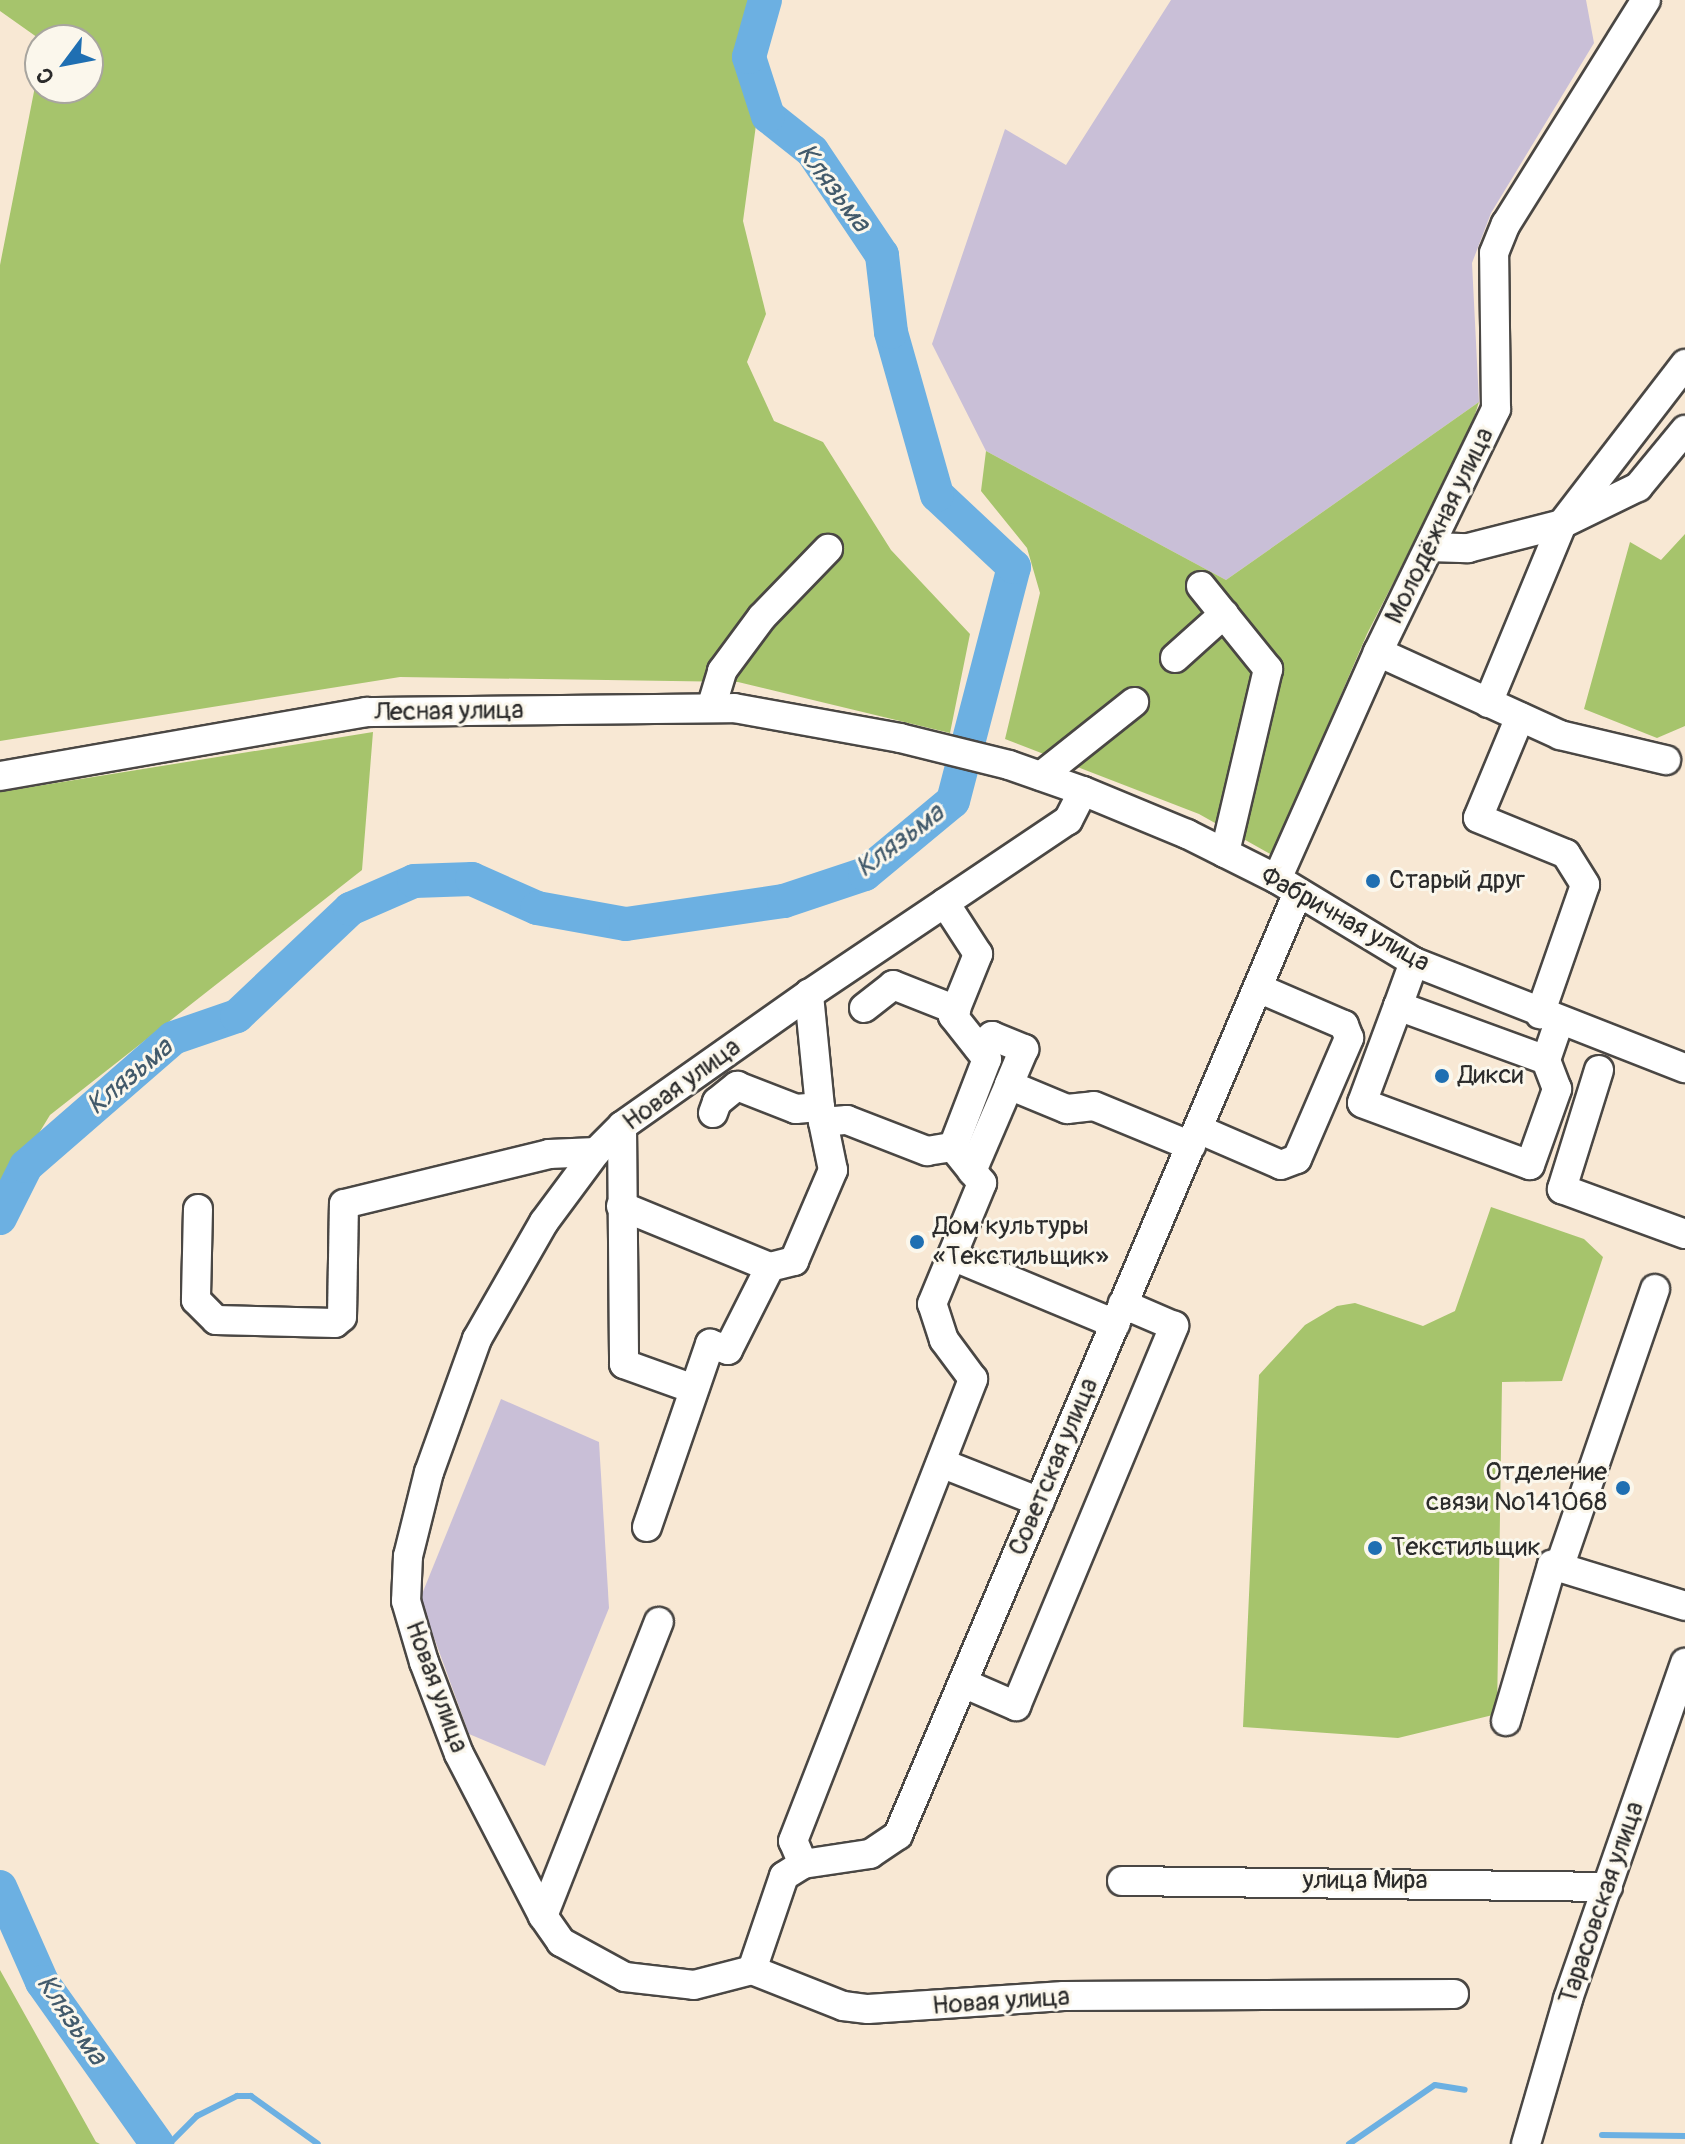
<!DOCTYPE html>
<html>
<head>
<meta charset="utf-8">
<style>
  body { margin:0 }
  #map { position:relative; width:1685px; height:2144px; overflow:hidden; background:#f8e8d4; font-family:Pangolin,sans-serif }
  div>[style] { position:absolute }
  .industrial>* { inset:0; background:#c9bfd7 }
  .green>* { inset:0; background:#a6c46c }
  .stream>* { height:6px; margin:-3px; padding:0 3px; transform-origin:3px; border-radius:3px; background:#6cb0e2 }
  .river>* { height:34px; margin:-17px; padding:0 17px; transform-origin:17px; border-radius:17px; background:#6cb0e2 }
  .roads { filter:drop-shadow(2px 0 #4a4744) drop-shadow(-2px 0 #4a4744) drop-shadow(0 2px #4a4744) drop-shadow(0 -2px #4a4744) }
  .minor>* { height:28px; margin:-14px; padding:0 14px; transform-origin:14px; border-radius:14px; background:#fff }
  .dots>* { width:22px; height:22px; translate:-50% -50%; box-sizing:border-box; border:4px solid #fbf7ec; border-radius:50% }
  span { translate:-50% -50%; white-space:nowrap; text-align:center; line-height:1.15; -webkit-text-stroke:6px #fbf7ec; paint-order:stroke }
  .street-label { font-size:26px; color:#2b2b2b }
  .poi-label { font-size:26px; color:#2b2b2b }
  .left { translate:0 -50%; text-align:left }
  .right { translate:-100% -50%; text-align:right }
  .water-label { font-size:28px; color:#425a6b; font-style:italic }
  .north { position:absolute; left:24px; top:24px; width:80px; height:80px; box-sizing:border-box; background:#fbf7ec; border:2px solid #a8a59f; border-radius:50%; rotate:238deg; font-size:22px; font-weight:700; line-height:32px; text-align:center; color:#2b2b2b }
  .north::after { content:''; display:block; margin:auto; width:28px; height:36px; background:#1f6fb2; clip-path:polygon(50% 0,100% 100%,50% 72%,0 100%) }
</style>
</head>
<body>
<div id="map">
  <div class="industrial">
    <div style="clip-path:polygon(1171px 0,1586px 0,1594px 43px,1491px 213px,1472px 263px,1479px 402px,1226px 580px,986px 451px,932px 344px,1005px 129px,1066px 165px)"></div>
    <div style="clip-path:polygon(501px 1399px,599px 1442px,609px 1608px,545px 1766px,469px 1734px,420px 1599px)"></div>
  </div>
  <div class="green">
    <div style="clip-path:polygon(0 0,748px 0,734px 58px,756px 125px,743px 221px,766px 314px,747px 362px,774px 421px,823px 442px,891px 550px,970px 634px,950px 733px,738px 682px,400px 677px,0 741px,0 265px,40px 61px,40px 88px,88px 88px,88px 40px,41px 40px,0 11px)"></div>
    <div style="clip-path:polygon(1479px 402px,1468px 436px,1367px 634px,1272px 855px,1199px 814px,1005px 739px,1040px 593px,1027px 548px,981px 491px,986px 451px,1226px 580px)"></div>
    <div style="clip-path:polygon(1685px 534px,1685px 726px,1657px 738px,1584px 709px,1630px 542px,1661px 560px)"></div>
    <div style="clip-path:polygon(373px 732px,362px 870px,50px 1115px,0 1197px,0 792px)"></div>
    <div style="clip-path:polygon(1491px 1207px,1584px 1239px,1603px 1257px,1562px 1381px,1502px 1382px,1497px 1714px,1398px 1738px,1243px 1727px,1259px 1375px,1305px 1325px,1337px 1306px,1355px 1303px,1423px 1326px,1455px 1311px)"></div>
    <div style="clip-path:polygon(0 1970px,96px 2142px,100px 2144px,0 2144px)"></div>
  </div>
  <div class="stream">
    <div style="left:1602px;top:2135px;width:83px;rotate:0.7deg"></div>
    <div style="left:169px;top:2144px;width:40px;rotate:-45deg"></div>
    <div style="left:197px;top:2116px;width:45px;rotate:-26.6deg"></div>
    <div style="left:237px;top:2096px;width:14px"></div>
    <div style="left:251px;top:2096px;width:82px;rotate:35.6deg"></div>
    <div style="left:1349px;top:2144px;width:104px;rotate:-34.5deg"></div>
    <div style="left:1435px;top:2085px;width:30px;rotate:9deg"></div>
  </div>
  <div class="river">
    <div style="left:0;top:1218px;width:58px;rotate:-63.4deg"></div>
    <div style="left:26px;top:1166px;width:195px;rotate:-41deg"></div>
    <div style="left:173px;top:1038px;width:68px;rotate:-19deg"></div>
    <div style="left:237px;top:1016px;width:156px;rotate:-43.4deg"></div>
    <div style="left:350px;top:909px;width:70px;rotate:-23.6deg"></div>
    <div style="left:414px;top:881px;width:58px;rotate:-2deg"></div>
    <div style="left:472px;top:879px;width:71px;rotate:24deg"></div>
    <div style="left:537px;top:908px;width:90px;rotate:10.2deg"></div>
    <div style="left:626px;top:924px;width:160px;rotate:-8.3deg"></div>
    <div style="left:784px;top:901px;width:85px;rotate:-18.4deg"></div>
    <div style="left:865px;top:874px;width:114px;rotate:-39.7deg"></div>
    <div style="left:953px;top:801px;width:242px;rotate:-75.4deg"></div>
    <div style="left:1014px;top:567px;width:105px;rotate:-136.9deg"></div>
    <div style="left:937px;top:495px;width:169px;rotate:-105.8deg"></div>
    <div style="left:891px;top:332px;width:78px;rotate:-96.7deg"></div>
    <div style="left:882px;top:255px;width:125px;rotate:-123.9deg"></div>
    <div style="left:812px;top:151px;width:56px;rotate:-141.5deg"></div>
    <div style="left:768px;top:116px;width:62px;rotate:-107.9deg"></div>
    <div style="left:749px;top:57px;width:59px;rotate:-74.3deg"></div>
    <div style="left:0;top:1887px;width:104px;rotate:66.1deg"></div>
    <div style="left:42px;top:1982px;width:199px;rotate:54.6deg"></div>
  </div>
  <div class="roads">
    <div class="minor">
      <div style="left:1430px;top:547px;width:38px;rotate:2deg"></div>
      <div style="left:1468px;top:548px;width:97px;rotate:-14.3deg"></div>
      <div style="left:1562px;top:524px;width:85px;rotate:-26deg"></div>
      <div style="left:1638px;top:487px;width:74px;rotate:-50.5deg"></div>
      <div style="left:1201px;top:586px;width:107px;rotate:51.1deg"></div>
      <div style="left:1268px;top:669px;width:189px;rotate:103.2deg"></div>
      <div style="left:1378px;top:652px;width:200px;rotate:24.5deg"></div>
      <div style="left:1560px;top:735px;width:109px;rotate:13.3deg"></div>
      <div style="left:1175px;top:658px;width:66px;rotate:-41.9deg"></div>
      <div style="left:1488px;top:703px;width:194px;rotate:-67.5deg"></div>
      <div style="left:1562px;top:524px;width:202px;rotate:-52.4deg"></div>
      <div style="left:711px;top:708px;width:39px;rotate:-73deg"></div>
      <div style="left:722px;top:671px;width:67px;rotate:-53.5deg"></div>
      <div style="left:762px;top:617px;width:95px;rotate:-45.9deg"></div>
      <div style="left:1520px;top:717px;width:109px;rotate:112.6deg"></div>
      <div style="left:1478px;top:818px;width:95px;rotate:22.2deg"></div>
      <div style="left:1566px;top:854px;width:36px;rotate:58deg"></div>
      <div style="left:1585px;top:885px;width:137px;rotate:109.2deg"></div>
      <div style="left:0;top:776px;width:372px;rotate:-9.9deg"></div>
      <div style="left:366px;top:712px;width:368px;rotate:-0.6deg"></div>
      <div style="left:734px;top:708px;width:169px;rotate:10.2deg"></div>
      <div style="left:900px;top:738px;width:112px;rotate:13.9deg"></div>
      <div style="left:1009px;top:765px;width:78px;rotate:19.4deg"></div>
      <div style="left:1083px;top:791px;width:113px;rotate:22.5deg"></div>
      <div style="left:1187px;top:834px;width:101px;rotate:26.6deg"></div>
      <div style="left:1277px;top:879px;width:160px;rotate:31.2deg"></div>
      <div style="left:1414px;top:962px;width:291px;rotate:21.4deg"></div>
      <div style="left:1041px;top:776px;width:119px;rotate:-38.5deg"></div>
      <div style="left:1083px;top:791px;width:33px;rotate:117deg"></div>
      <div style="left:1068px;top:820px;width:312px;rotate:146.1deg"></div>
      <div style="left:809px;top:994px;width:229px;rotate:144.8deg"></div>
      <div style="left:622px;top:1126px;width:37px;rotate:135deg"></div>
      <div style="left:596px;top:1152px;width:87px;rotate:126.6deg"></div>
      <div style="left:544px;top:1222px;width:135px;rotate:119.8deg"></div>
      <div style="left:477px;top:1339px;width:141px;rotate:109.8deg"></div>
      <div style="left:429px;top:1472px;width:87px;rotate:104deg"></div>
      <div style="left:408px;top:1556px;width:45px;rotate:92.5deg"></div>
      <div style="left:406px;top:1601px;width:64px;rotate:73.6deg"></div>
      <div style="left:424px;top:1662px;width:98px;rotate:69.2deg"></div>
      <div style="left:459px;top:1754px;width:182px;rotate:62.6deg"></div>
      <div style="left:543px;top:1916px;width:32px;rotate:55deg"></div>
      <div style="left:561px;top:1942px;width:73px;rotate:28.7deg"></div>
      <div style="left:625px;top:1977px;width:69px;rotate:6.6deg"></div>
      <div style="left:694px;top:1985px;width:60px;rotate:-14.5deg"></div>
      <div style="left:752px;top:1970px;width:98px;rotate:21.6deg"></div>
      <div style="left:843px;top:2006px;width:25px;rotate:7deg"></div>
      <div style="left:868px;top:2009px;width:196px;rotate:-3.8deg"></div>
      <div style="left:1064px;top:1996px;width:390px;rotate:-0.3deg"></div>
      <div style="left:1277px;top:879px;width:248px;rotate:-66deg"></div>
      <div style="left:1378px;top:652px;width:270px;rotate:-64.1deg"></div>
      <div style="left:1496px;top:409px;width:156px;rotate:-90.7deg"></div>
      <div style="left:1494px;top:253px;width:31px;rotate:-68deg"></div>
      <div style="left:1506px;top:224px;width:264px;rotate:-58deg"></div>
      <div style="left:1414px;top:962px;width:47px;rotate:110deg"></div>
      <div style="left:1398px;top:1006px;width:158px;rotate:20deg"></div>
      <div style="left:1546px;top:1060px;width:40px;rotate:-71.1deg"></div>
      <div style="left:1398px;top:1006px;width:103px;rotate:110.4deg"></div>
      <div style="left:1362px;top:1103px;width:179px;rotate:20.3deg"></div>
      <div style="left:1530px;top:1165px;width:81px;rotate:-70.4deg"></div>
      <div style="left:1557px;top:1089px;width:31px;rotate:-111deg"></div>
      <div style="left:864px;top:1008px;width:37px;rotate:-38deg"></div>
      <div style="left:893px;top:985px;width:68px;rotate:21.6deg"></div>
      <div style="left:978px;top:1047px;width:18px;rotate:-38deg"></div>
      <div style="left:992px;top:1036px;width:35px;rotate:22deg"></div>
      <div style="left:1024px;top:1049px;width:39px;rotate:113deg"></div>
      <div style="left:1009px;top:1085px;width:63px;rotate:22.5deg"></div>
      <div style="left:1067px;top:1109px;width:27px;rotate:-6deg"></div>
      <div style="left:1094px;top:1106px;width:105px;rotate:22.4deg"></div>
      <div style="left:1599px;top:1070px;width:125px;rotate:107.3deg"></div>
      <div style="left:1562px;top:1189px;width:131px;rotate:20.1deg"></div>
      <div style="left:713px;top:1113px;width:12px;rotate:-70deg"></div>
      <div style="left:717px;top:1102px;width:26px;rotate:-39deg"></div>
      <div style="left:737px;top:1086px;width:63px;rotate:21.3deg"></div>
      <div style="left:796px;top:1109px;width:24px;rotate:-5deg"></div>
      <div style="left:823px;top:1122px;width:24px;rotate:-5deg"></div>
      <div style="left:847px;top:1120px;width:86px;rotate:21.2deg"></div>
      <div style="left:927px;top:1151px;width:26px;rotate:-9deg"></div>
      <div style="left:622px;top:1126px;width:238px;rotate:89.5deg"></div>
      <div style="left:624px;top:1364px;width:74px;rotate:19.7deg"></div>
      <div style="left:1198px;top:1129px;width:90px;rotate:23.4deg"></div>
      <div style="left:1281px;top:1165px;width:17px;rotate:-21deg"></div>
      <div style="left:1297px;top:1159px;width:132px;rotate:-66.7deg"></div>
      <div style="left:1349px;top:1038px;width:14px;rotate:-111deg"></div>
      <div style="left:1344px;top:1025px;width:94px;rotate:-156.7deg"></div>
      <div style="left:972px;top:1171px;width:94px;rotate:-66.7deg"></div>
      <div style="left:621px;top:1206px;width:161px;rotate:22.3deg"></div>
      <div style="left:198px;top:1209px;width:91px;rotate:91.3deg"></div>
      <div style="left:196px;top:1300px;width:28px;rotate:45deg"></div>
      <div style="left:216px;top:1320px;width:119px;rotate:1.4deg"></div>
      <div style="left:335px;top:1323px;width:9px;rotate:-41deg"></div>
      <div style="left:342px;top:1317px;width:113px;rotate:-89deg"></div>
      <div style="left:344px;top:1204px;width:211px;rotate:-13.7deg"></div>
      <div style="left:549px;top:1154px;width:47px;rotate:-2.4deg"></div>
      <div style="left:952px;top:1256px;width:177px;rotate:22.6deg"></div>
      <div style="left:941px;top:1463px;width:106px;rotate:21.5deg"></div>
      <div style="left:647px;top:1527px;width:194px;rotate:-71deg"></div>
      <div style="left:710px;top:1344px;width:19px;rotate:18deg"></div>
      <div style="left:728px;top:1350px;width:93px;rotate:-63.2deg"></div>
      <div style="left:770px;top:1267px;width:25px;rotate:-14deg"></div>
      <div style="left:794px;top:1261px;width:99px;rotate:-66.8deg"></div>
      <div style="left:833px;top:1170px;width:64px;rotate:-101.7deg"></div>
      <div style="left:820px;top:1107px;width:114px;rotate:-95.6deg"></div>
      <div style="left:1559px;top:1568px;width:295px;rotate:-71deg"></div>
      <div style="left:963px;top:1683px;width:58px;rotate:23.5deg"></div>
      <div style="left:1016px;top:1706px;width:412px;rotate:-67.4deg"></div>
      <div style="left:1174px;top:1326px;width:56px;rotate:-156.7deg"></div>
      <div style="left:1506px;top:1721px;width:163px;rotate:-73.6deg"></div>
      <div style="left:1552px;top:1565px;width:139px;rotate:17.1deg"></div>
      <div style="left:803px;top:1864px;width:25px;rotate:-113deg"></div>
      <div style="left:793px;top:1841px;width:496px;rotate:-68.7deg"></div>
      <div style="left:973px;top:1379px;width:49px;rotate:-126.6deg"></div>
      <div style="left:944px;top:1340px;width:38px;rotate:-108deg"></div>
      <div style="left:932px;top:1304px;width:131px;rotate:-67.5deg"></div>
      <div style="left:982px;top:1183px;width:46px;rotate:-128.9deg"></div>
      <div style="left:953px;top:1147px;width:94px;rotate:-68.9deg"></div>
      <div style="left:987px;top:1059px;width:55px;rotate:-128.3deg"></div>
      <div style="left:953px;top:1016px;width:67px;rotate:-68deg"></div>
      <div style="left:978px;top:954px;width:61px;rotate:-122.9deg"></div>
      <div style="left:1122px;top:1881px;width:486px;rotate:0.7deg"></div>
      <div style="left:543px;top:1916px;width:316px;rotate:-68.5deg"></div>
      <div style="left:752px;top:1970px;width:99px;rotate:-71.2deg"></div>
      <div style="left:784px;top:1876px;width:22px;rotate:-32deg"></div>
      <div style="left:803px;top:1864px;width:68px;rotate:-8.5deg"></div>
      <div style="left:870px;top:1854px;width:34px;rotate:-34deg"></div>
      <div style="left:898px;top:1835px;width:1024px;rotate:-67.01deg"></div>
      <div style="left:1526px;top:2144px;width:151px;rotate:-73.8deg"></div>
      <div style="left:1568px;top:1999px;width:356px;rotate:-70.8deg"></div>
    </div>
  </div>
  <div class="dots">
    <div style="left:1373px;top:881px;background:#1f6fb2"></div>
    <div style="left:1442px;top:1076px;background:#1f6fb2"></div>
    <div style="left:917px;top:1242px;background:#1f6fb2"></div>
    <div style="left:1623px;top:1488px;background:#1f6fb2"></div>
    <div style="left:1375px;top:1548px;background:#1f6fb2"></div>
  </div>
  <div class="street-label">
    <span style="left:1440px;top:526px;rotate:-64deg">Молодёжная улица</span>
    <span style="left:449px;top:712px;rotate:-1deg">Лесная улица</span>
    <span style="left:1345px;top:920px;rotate:29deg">Фабричная улица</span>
    <span style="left:682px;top:1085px;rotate:-36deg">Новая улица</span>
    <span style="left:1054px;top:1467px;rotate:-67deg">Советская улица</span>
    <span style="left:436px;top:1687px;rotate:70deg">Новая улица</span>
    <span style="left:1365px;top:1881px">улица Мира</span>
    <span style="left:1602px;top:1903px;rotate:-71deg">Тарасовская улица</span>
    <span style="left:1001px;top:2002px;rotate:-4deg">Новая улица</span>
  </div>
  <div class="poi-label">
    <span class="left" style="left:1389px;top:881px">Старый друг</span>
    <span class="left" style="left:1458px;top:1076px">Дикси</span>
    <span class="left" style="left:933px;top:1242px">Дом культуры<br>«Текстильщик»</span>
    <span class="right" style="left:1607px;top:1488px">Отделение<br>связи №141068</span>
    <span class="left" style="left:1391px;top:1548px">Текстильщик</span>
  </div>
  <div class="water-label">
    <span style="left:833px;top:188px;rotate:53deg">Клязьма</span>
    <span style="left:900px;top:841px;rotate:-37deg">Клязьма</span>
    <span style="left:130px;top:1077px;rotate:-40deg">Клязьма</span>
    <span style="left:71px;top:2020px;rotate:56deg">Клязьма</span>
  </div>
  <div class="north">С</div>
</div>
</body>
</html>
